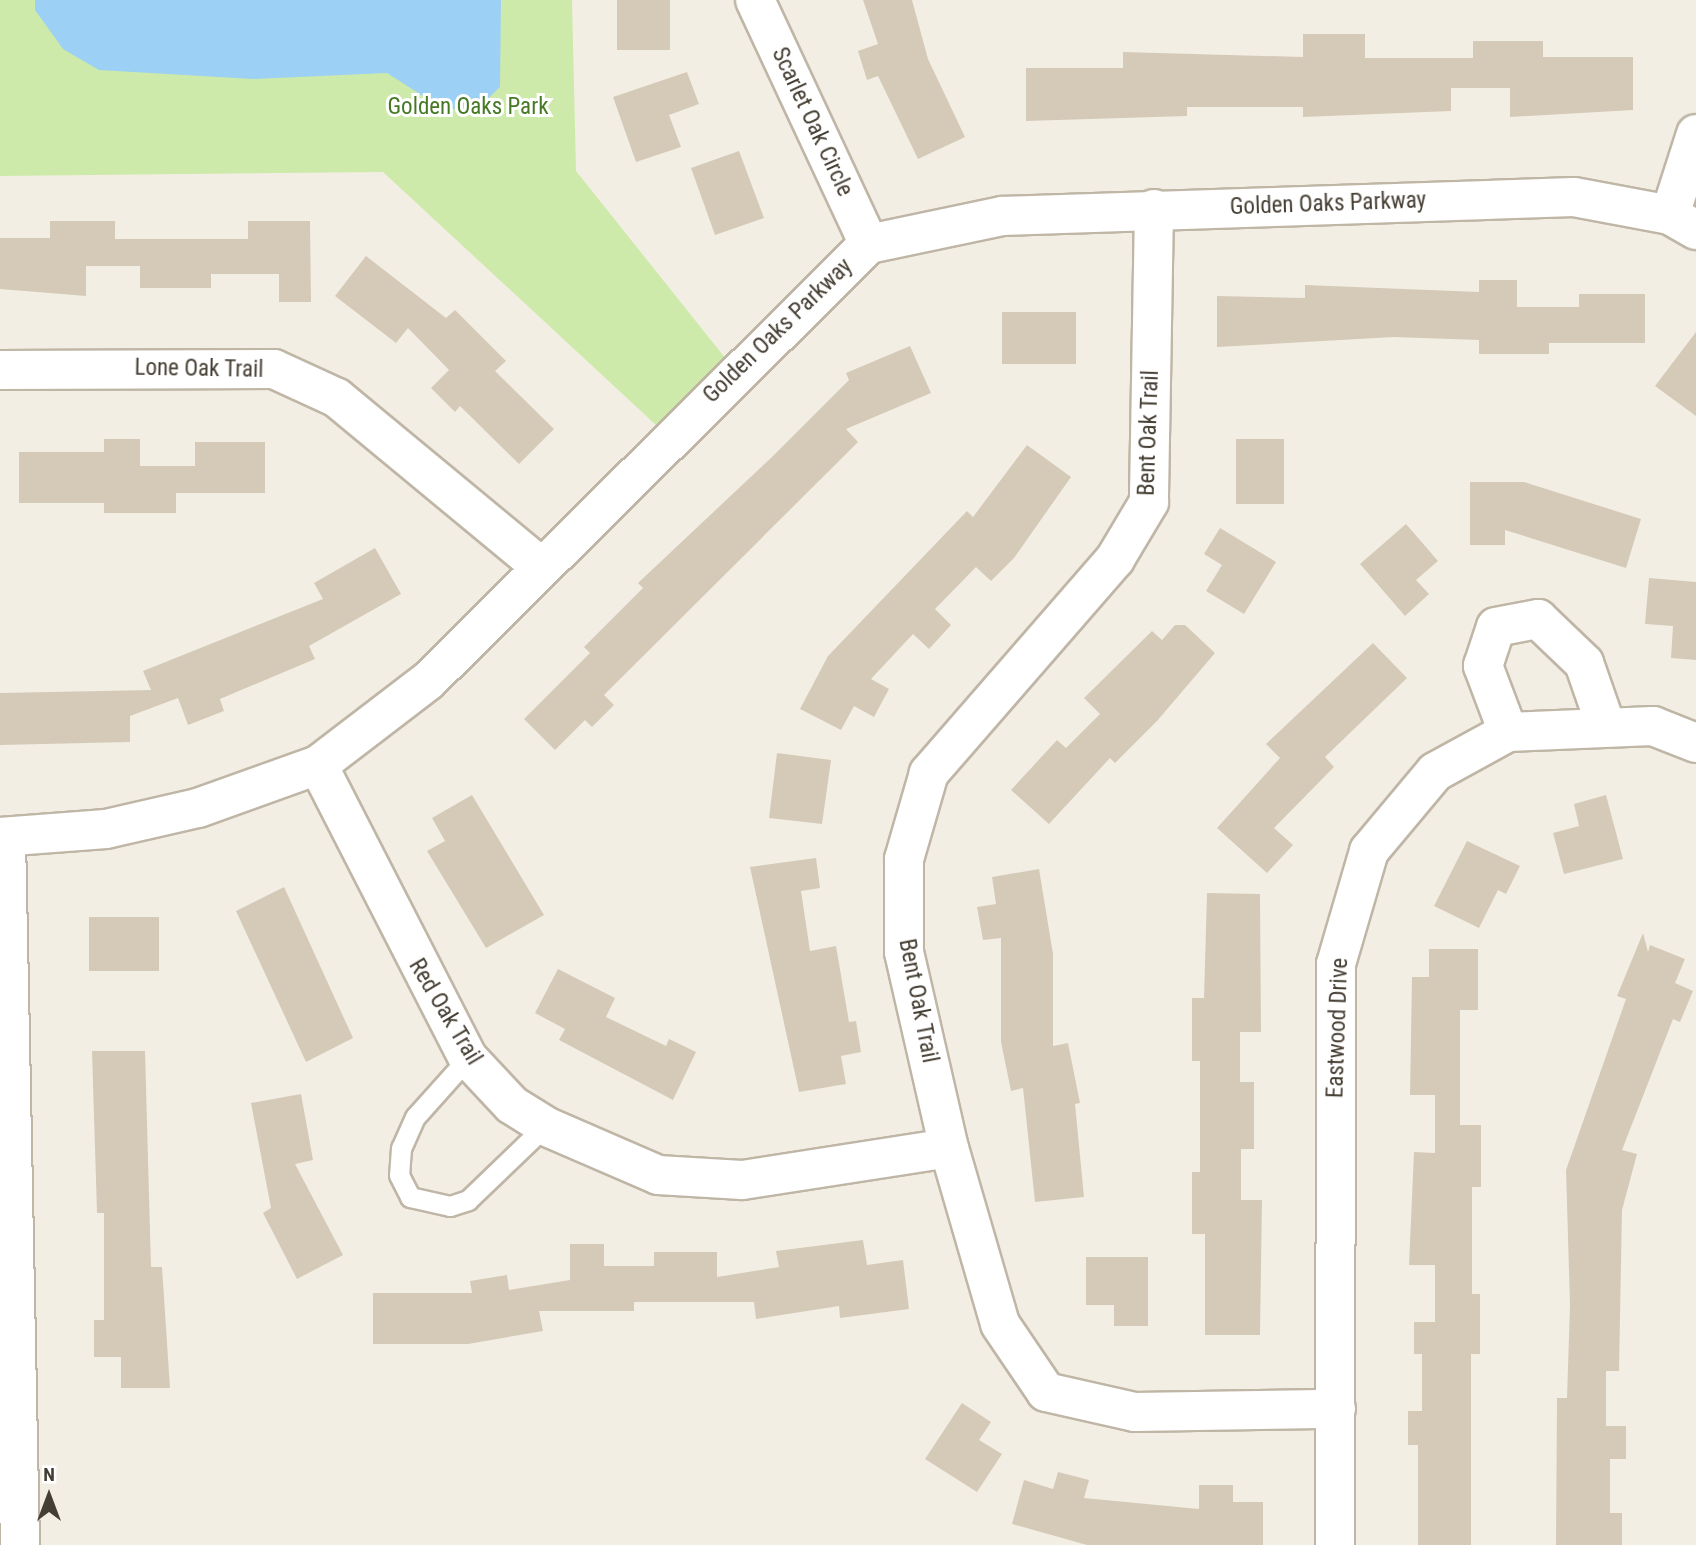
<!DOCTYPE html>
<html>
<head>
<meta charset="utf-8">
<style>
  body { margin:0 }
  #map { position:relative; width:1696px; height:1545px; overflow:hidden; background:#f3eee4; font-family:"Roboto Condensed",sans-serif }
  div>[style] { position:absolute }
  .green>* { inset:0; background:#cdeaaa }
  .water>* { inset:0; background:#9cd0f4 }
  .building>* { inset:0; background:#d5cab8 }
  .roads { filter:drop-shadow(2px 0 #bfb6a6) drop-shadow(-2px 0 #bfb6a6) drop-shadow(0 2px #bfb6a6) drop-shadow(0 -2px #bfb6a6) }
  .service>* { height:19px; margin:-9.5px; padding:0 9.5px; transform-origin:9.5px; border-radius:9.5px; background:#fff }
  .minor>* { height:38px; margin:-19px; padding:0 19px; transform-origin:19px; border-radius:19px; background:#fff }
  span { translate:-50% -50%; white-space:nowrap; text-align:center; line-height:1.15; -webkit-text-stroke:6px #fff; paint-order:stroke }
  .park-label { font-size:23px; color:#457924 }
  .street-label { font-size:23px; color:#453e33 }
  .north { position:absolute; left:14px; top:1461px; width:70px; height:70px; -webkit-text-stroke:5px #fff; paint-order:stroke; rotate:0deg; font-size:19px; font-weight:700; line-height:28px; text-align:center; color:#453e33 }
  .north::after { content:''; display:block; margin:auto; width:24px; height:32px; background:#453e33; clip-path:polygon(50% 0,100% 100%,50% 72%,0 100%) }
</style>
</head>
<body>
<div id="map">
  <div class="green">
    <div style="clip-path:polygon(0 0,572px 0,576px 171px,726px 359px,656px 425px,383px 172px,0 176px)"></div>
  </div>
  <div class="water">
    <div style="clip-path:polygon(35px 0,501px 0,500px 87px,479px 107px,445px 110px,387px 73px,253px 79px,99px 70px,63px 49px,35px 10px)"></div>
  </div>
  <div class="building">
    <div style="clip-path:polygon(617px 0,670px 0,670px 50px,617px 50px)"></div>
    <div style="clip-path:polygon(863px 0,912px 0,928px 59px,965px 137px,918px 159px,878px 76px,867px 80px,858px 51px,878px 44px)"></div>
    <div style="clip-path:polygon(1303px 34px,1365px 34px,1365px 58px,1473px 58px,1473px 41px,1543px 41px,1543px 57px,1633px 57px,1633px 110px,1510px 117px,1510px 88px,1451px 88px,1451px 111px,1303px 117px,1303px 107px,1187px 107px,1187px 116px,1026px 121px,1026px 68px,1123px 68px,1123px 52px,1303px 57px)"></div>
    <div style="clip-path:polygon(687px 72px,699px 104px,669px 115px,681px 147px,636px 162px,613px 97px)"></div>
    <div style="clip-path:polygon(739px 151px,764px 218px,715px 235px,691px 168px)"></div>
    <div style="clip-path:polygon(50px 221px,115px 221px,115px 239px,248px 239px,248px 221px,310px 221px,311px 302px,279px 302px,279px 274px,211px 274px,211px 288px,140px 288px,140px 266px,86px 266px,86px 296px,0 289px,0 238px,50px 238px)"></div>
    <div style="clip-path:polygon(366px 256px,446px 318px,455px 310px,506px 361px,495px 371px,554px 429px,519px 464px,460px 406px,455px 412px,431px 388px,449px 370px,408px 328px,396px 343px,335px 296px)"></div>
    <div style="clip-path:polygon(1479px 280px,1517px 280px,1517px 307px,1579px 307px,1579px 294px,1645px 294px,1645px 343px,1549px 343px,1549px 354px,1479px 354px,1479px 340px,1394px 337px,1217px 347px,1217px 296px,1305px 298px,1305px 285px,1479px 292px)"></div>
    <div style="clip-path:polygon(1002px 312px,1076px 312px,1076px 364px,1002px 364px)"></div>
    <div style="clip-path:polygon(1696px 332px,1696px 416px,1655px 386px)"></div>
    <div style="clip-path:polygon(910px 346px,931px 393px,846px 429px,858px 442px,604px 695px,614px 705px,592px 727px,585px 720px,555px 750px,524px 719px,590px 653px,584px 647px,643px 588px,638px 583px,773px 456px,849px 380px,846px 373px)"></div>
    <div style="clip-path:polygon(104px 439px,140px 439px,140px 466px,195px 466px,195px 442px,265px 442px,265px 493px,176px 493px,176px 513px,104px 513px,104px 503px,19px 503px,19px 452px,104px 452px)"></div>
    <div style="clip-path:polygon(1236px 439px,1284px 439px,1284px 504px,1236px 504px)"></div>
    <div style="clip-path:polygon(1027px 445px,1071px 477px,1014px 558px,991px 581px,976px 567px,935px 609px,951px 625px,929px 649px,913px 634px,871px 679px,889px 689px,874px 717px,854px 706px,841px 730px,800px 709px,828px 656px,967px 511px,973px 517px)"></div>
    <div style="clip-path:polygon(1470px 482px,1524px 482px,1641px 519px,1626px 568px,1505px 530px,1505px 545px,1470px 545px)"></div>
    <div style="clip-path:polygon(1406px 524px,1438px 561px,1416px 580px,1429px 594px,1405px 616px,1360px 564px)"></div>
    <div style="clip-path:polygon(1220px 528px,1276px 562px,1244px 614px,1206px 591px,1222px 565px,1204px 554px)"></div>
    <div style="clip-path:polygon(375px 548px,401px 594px,309px 646px,315px 659px,220px 699px,224px 711px,188px 725px,178px 698px,130px 716px,130px 742px,0 745px,0 693px,151px 690px,143px 671px,323px 599px,314px 583px)"></div>
    <div style="clip-path:polygon(1649px 578px,1696px 582px,1696px 660px,1671px 658px,1673px 626px,1645px 624px)"></div>
    <div style="clip-path:polygon(1175px 625px,1185px 625px,1215px 653px,1157px 721px,1115px 763px,1110px 758px,1049px 824px,1011px 790px,1057px 740px,1066px 748px,1100px 714px,1084px 698px,1152px 631px,1162px 640px)"></div>
    <div style="clip-path:polygon(1373px 643px,1407px 678px,1325px 757px,1334px 767px,1274px 828px,1293px 845px,1267px 873px,1217px 828px,1280px 758px,1266px 744px)"></div>
    <div style="clip-path:polygon(777px 753px,831px 760px,822px 824px,769px 818px)"></div>
    <div style="clip-path:polygon(472px 795px,544px 915px,486px 948px,427px 851px,445px 841px,432px 818px)"></div>
    <div style="clip-path:polygon(1606px 795px,1623px 859px,1564px 874px,1553px 833px,1579px 826px,1574px 804px)"></div>
    <div style="clip-path:polygon(1467px 841px,1520px 866px,1506px 894px,1498px 890px,1479px 928px,1434px 906px)"></div>
    <div style="clip-path:polygon(816px 858px,820px 888px,801px 891px,810px 951px,836px 946px,849px 1022px,856px 1021px,861px 1052px,841px 1056px,846px 1084px,799px 1092px,750px 867px)"></div>
    <div style="clip-path:polygon(1039px 869px,1053px 954px,1053px 1046px,1068px 1043px,1080px 1103px,1075px 1104px,1084px 1197px,1035px 1202px,1023px 1088px,1011px 1091px,1001px 1042px,1001px 938px,983px 940px,977px 907px,996px 904px,992px 877px)"></div>
    <div style="clip-path:polygon(284px 887px,353px 1038px,306px 1062px,236px 911px)"></div>
    <div style="clip-path:polygon(1207px 893px,1260px 894px,1261px 1032px,1240px 1032px,1240px 1082px,1254px 1082px,1254px 1149px,1241px 1149px,1241px 1200px,1262px 1200px,1260px 1335px,1205px 1335px,1205px 1234px,1192px 1234px,1192px 1172px,1200px 1172px,1200px 1061px,1192px 1061px,1192px 998px,1204px 998px)"></div>
    <div style="clip-path:polygon(89px 917px,159px 917px,159px 971px,89px 971px)"></div>
    <div style="clip-path:polygon(1643px 933px,1648px 952px,1650px 945px,1685px 959px,1675px 983px,1693px 991px,1680px 1022px,1673px 1019px,1622px 1150px,1637px 1154px,1622px 1210px,1619px 1371px,1606px 1371px,1606px 1426px,1626px 1426px,1626px 1459px,1610px 1459px,1610px 1513px,1622px 1513px,1622px 1545px,1556px 1545px,1557px 1398px,1567px 1398px,1570px 1305px,1566px 1170px,1626px 999px,1617px 996px)"></div>
    <div style="clip-path:polygon(1429px 949px,1478px 949px,1478px 1010px,1460px 1010px,1460px 1125px,1481px 1125px,1481px 1187px,1472px 1187px,1472px 1294px,1480px 1294px,1480px 1354px,1471px 1354px,1471px 1545px,1418px 1545px,1418px 1445px,1408px 1445px,1408px 1411px,1422px 1411px,1422px 1354px,1414px 1354px,1414px 1322px,1435px 1322px,1435px 1265px,1409px 1265px,1414px 1152px,1435px 1153px,1435px 1095px,1410px 1095px,1412px 977px,1429px 977px)"></div>
    <div style="clip-path:polygon(558px 969px,615px 998px,606px 1017px,666px 1046px,669px 1039px,696px 1052px,673px 1100px,559px 1040px,565px 1029px,535px 1013px)"></div>
    <div style="clip-path:polygon(92px 1051px,145px 1051px,151px 1267px,162px 1267px,170px 1388px,121px 1388px,121px 1357px,94px 1357px,94px 1320px,104px 1320px,104px 1213px,97px 1213px)"></div>
    <div style="clip-path:polygon(301px 1094px,313px 1160px,295px 1164px,343px 1255px,297px 1279px,263px 1213px,271px 1208px,251px 1103px)"></div>
    <div style="clip-path:polygon(863px 1240px,867px 1265px,903px 1260px,909px 1309px,840px 1318px,839px 1306px,756px 1319px,754px 1302px,634px 1302px,634px 1311px,539px 1311px,543px 1331px,468px 1344px,373px 1344px,373px 1293px,472px 1293px,470px 1281px,507px 1275px,509px 1290px,570px 1280px,570px 1244px,604px 1244px,604px 1266px,654px 1266px,654px 1252px,717px 1252px,717px 1277px,779px 1267px,776px 1251px)"></div>
    <div style="clip-path:polygon(1086px 1257px,1148px 1257px,1148px 1326px,1114px 1326px,1114px 1305px,1086px 1305px)"></div>
    <div style="clip-path:polygon(962px 1403px,991px 1422px,979px 1440px,1002px 1454px,977px 1492px,925px 1459px)"></div>
    <div style="clip-path:polygon(1058px 1472px,1089px 1480px,1084px 1498px,1199px 1509px,1199px 1485px,1233px 1485px,1233px 1502px,1263px 1502px,1263px 1545px,1087px 1545px,1012px 1524px,1024px 1480px,1053px 1489px)"></div>
  </div>
  <div class="roads">
    <div class="service">
      <div style="left:468px;top:1058px;width:79px;rotate:131.9deg"></div>
      <div style="left:415px;top:1117px;width:34px;rotate:114deg"></div>
      <div style="left:401px;top:1148px;width:27px;rotate:94deg"></div>
      <div style="left:399px;top:1175px;width:25px;rotate:63deg"></div>
      <div style="left:410px;top:1197px;width:41px;rotate:12.7deg"></div>
      <div style="left:450px;top:1206px;width:19px;rotate:-18deg"></div>
      <div style="left:468px;top:1200px;width:107px;rotate:-43.9deg"></div>
    </div>
    <div class="minor">
      <div style="left:755px;top:0;width:269px;rotate:65deg"></div>
      <div style="left:1154px;top:209px;width:293px;rotate:91deg"></div>
      <div style="left:1149px;top:502px;width:66px;rotate:120.8deg"></div>
      <div style="left:1115px;top:559px;width:284px;rotate:131deg"></div>
      <div style="left:929px;top:773px;width:90px;rotate:106.2deg"></div>
      <div style="left:904px;top:859px;width:93px;rotate:90deg"></div>
      <div style="left:904px;top:952px;width:201px;rotate:77.1deg"></div>
      <div style="left:949px;top:1148px;width:183px;rotate:73.8deg"></div>
      <div style="left:1000px;top:1324px;width:82px;rotate:55.9deg"></div>
      <div style="left:1046px;top:1392px;width:91px;rotate:12.7deg"></div>
      <div style="left:1135px;top:1412px;width:201px;rotate:-0.9deg"></div>
      <div style="left:1670px;top:215px;width:85px;rotate:-72.2deg"></div>
      <div style="left:0;top:370px;width:274px;rotate:-0.2deg"></div>
      <div style="left:274px;top:369px;width:69px;rotate:24.7deg"></div>
      <div style="left:337px;top:398px;width:265px;rotate:39.6deg"></div>
      <div style="left:1508px;top:732px;width:71px;rotate:-110.7deg"></div>
      <div style="left:1483px;top:666px;width:41px;rotate:-71.6deg"></div>
      <div style="left:1496px;top:627px;width:43px;rotate:-10.8deg"></div>
      <div style="left:1538px;top:619px;width:64px;rotate:43.7deg"></div>
      <div style="left:1584px;top:663px;width:67px;rotate:70.8deg"></div>
      <div style="left:318px;top:765px;width:329px;rotate:62.9deg"></div>
      <div style="left:468px;top:1058px;width:64px;rotate:46.9deg"></div>
      <div style="left:512px;top:1105px;width:39px;rotate:32deg"></div>
      <div style="left:545px;top:1126px;width:123px;rotate:23.4deg"></div>
      <div style="left:658px;top:1175px;width:84px;rotate:3.4deg"></div>
      <div style="left:742px;top:1180px;width:209px;rotate:-8.8deg"></div>
      <div style="left:0;top:837px;width:106px;rotate:-4.3deg"></div>
      <div style="left:106px;top:829px;width:94px;rotate:-12.9deg"></div>
      <div style="left:198px;top:808px;width:127px;rotate:-19.7deg"></div>
      <div style="left:318px;top:765px;width:138px;rotate:-37.4deg"></div>
      <div style="left:428px;top:681px;width:621px;rotate:-44.74deg"></div>
      <div style="left:869px;top:244px;width:136px;rotate:-11.9deg"></div>
      <div style="left:1002px;top:216px;width:572px;rotate:-1.9deg"></div>
      <div style="left:1574px;top:197px;width:98px;rotate:10.6deg"></div>
      <div style="left:1670px;top:215px;width:30px;rotate:30deg"></div>
      <div style="left:6px;top:837px;width:708px;rotate:88.87deg"></div>
      <div style="left:1335px;top:1545px;width:581px;rotate:-89.9deg"></div>
      <div style="left:1336px;top:964px;width:118px;rotate:-73.7deg"></div>
      <div style="left:1369px;top:851px;width:103px;rotate:-50.1deg"></div>
      <div style="left:1435px;top:772px;width:83px;rotate:-28.7deg"></div>
      <div style="left:1508px;top:732px;width:145px;rotate:-2.4deg"></div>
      <div style="left:1653px;top:726px;width:46px;rotate:21.6deg"></div>
    </div>
  </div>
  <div class="park-label">
    <span style="left:468px;top:107px">Golden Oaks Park</span>
  </div>
  <div class="street-label">
    <span style="left:812px;top:122px;rotate:65deg">Scarlet Oak Circle</span>
    <span style="left:1328px;top:204px;rotate:-2deg">Golden Oaks Parkway</span>
    <span style="left:778px;top:331px;rotate:-44deg">Golden Oaks Parkway</span>
    <span style="left:199px;top:369px;rotate:1deg">Lone Oak Trail</span>
    <span style="left:1149px;top:433px;rotate:-88deg">Bent Oak Trail</span>
    <span style="left:918px;top:1001px;rotate:79deg">Bent Oak Trail</span>
    <span style="left:445px;top:1012px;rotate:59deg">Red Oak Trail</span>
    <span style="left:1338px;top:1028px;rotate:-88deg">Eastwood Drive</span>
  </div>
  <div class="north">N</div>
</div>
</body>
</html>
